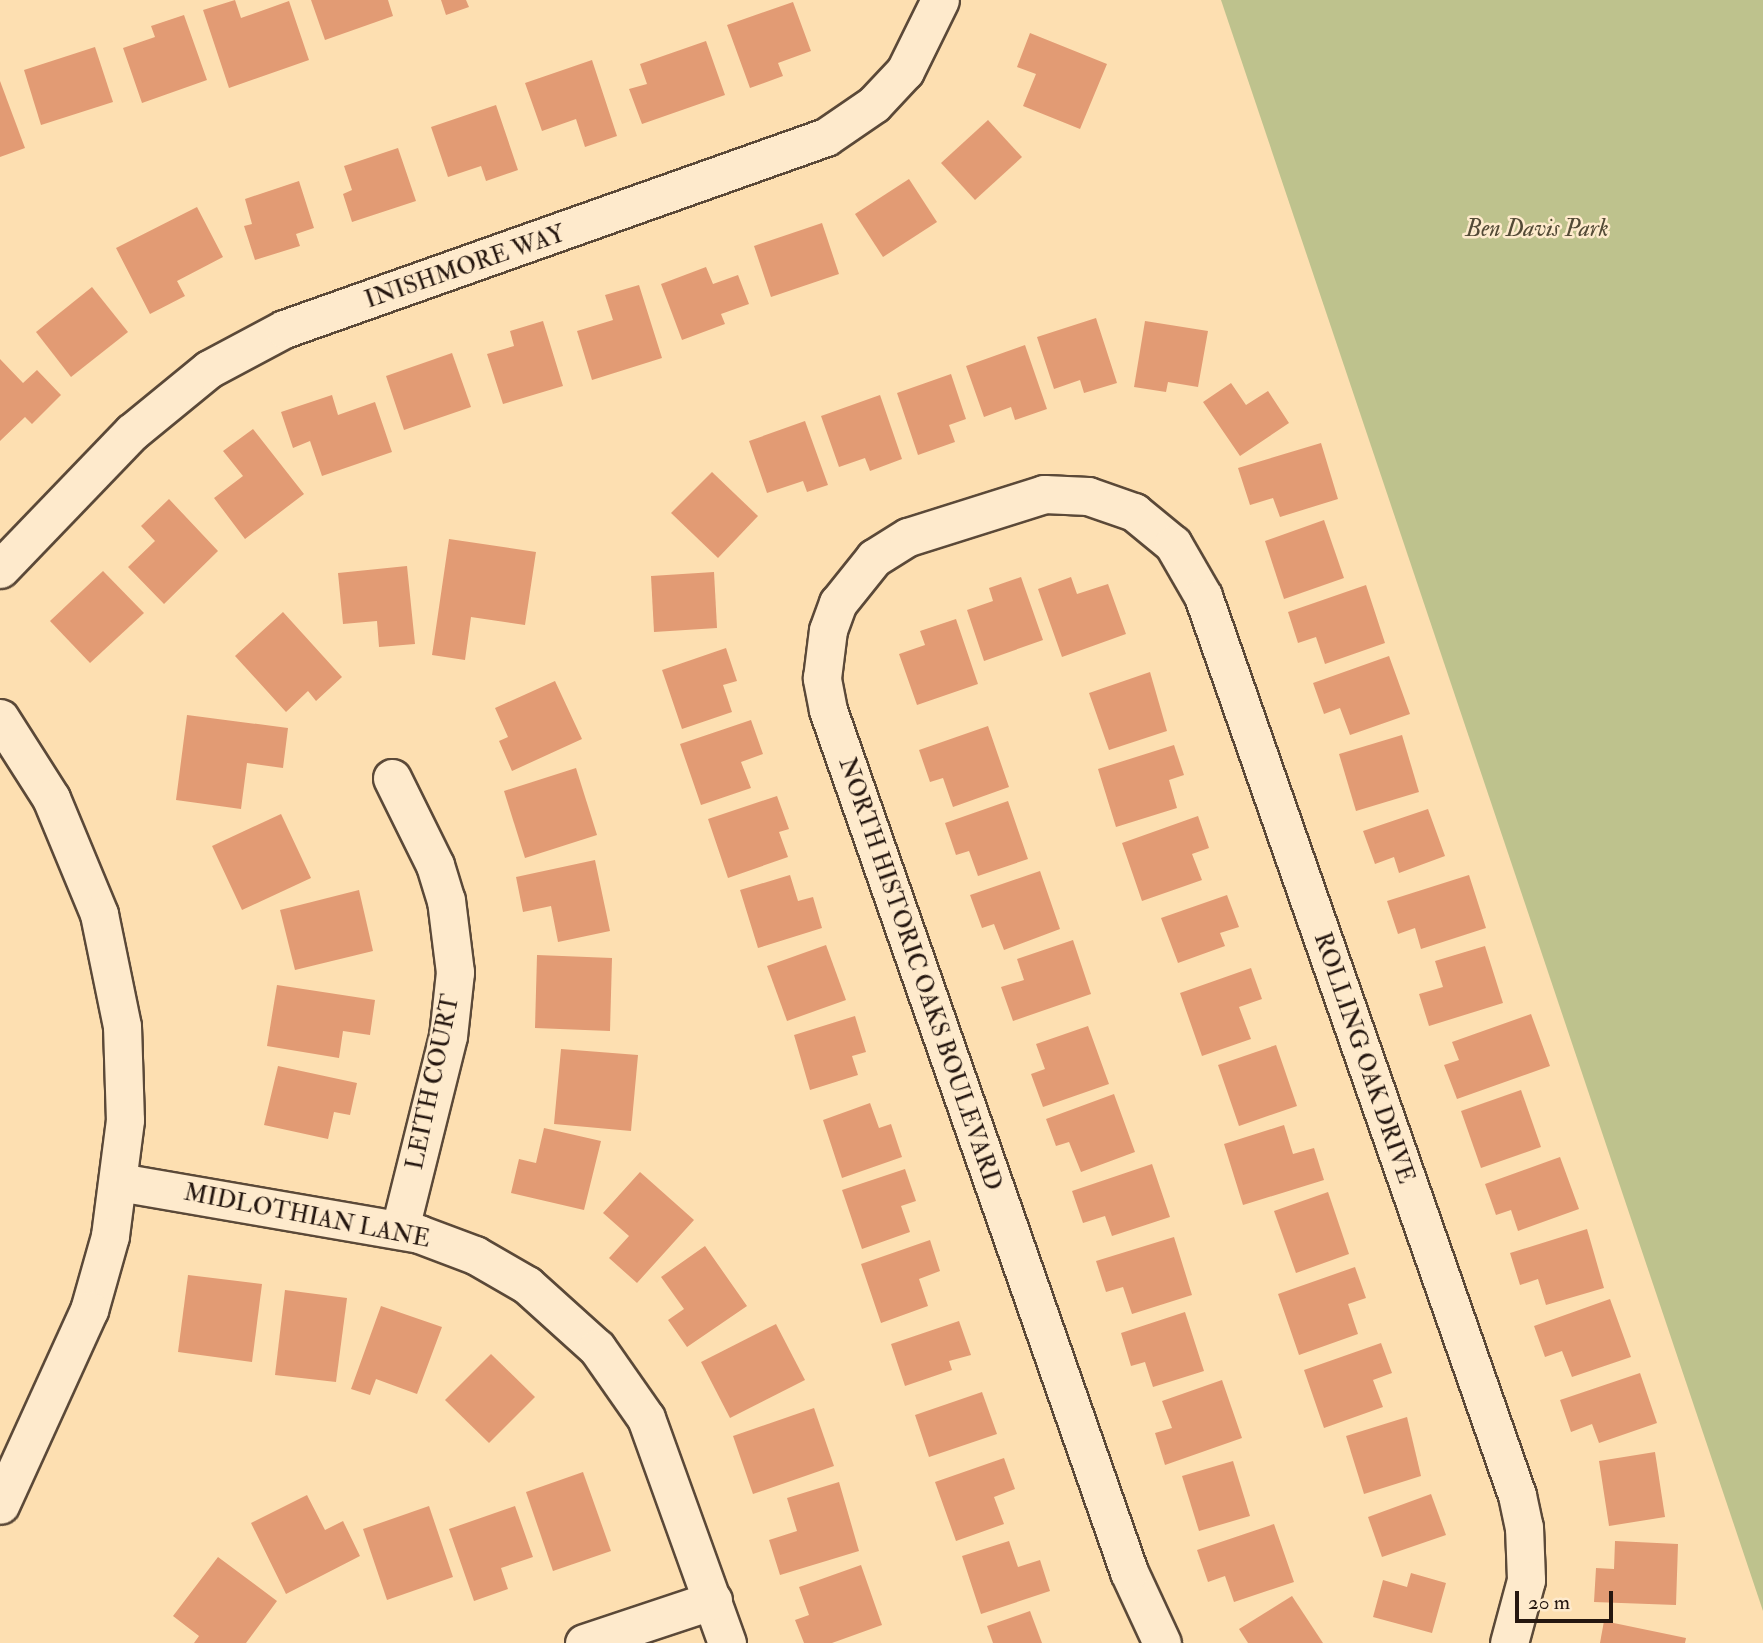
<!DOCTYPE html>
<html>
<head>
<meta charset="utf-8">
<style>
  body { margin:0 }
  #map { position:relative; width:1763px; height:1643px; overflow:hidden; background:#fddfb1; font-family:"IM FELL Double Pica",serif }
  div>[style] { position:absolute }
  .green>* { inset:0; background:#bec28d }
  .building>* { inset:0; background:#e29b74 }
  .roads { filter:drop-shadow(2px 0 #5b4938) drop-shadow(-2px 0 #5b4938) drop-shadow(0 2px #5b4938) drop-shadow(0 -2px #5b4938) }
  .minor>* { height:37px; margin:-18.5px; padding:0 18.5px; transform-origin:18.5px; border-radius:18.5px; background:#feeacc }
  span { translate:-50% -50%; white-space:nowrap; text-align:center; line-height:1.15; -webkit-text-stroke:5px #feeacc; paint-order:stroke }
  .park-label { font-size:24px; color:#534a36; font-style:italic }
  .street-label { font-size:24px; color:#251710 }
  .scale { position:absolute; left:1515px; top:1591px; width:98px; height:32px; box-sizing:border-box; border:4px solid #251710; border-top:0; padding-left:9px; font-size:21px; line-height:24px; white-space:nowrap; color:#251710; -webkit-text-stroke:5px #feeacc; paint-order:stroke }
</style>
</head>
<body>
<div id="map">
  <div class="green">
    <div style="clip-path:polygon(1221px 0,1763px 0,1763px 1611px)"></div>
  </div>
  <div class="building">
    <div style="clip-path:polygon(235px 0,241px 18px,289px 1px,309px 60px,229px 88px,203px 10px)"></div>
    <div style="clip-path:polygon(311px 0,388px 0,393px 16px,325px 40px)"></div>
    <div style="clip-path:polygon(441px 0,466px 0,469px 7px,446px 15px)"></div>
    <div style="clip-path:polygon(793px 2px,811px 51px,778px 63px,783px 76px,750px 88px,727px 25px)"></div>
    <div style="clip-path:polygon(184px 15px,207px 80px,142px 103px,123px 48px,155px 37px,151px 26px)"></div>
    <div style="clip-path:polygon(1030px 33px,1107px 64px,1080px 129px,1023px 106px,1036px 74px,1017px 67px)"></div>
    <div style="clip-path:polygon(706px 41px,725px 95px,642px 124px,629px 89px,647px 84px,640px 64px)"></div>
    <div style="clip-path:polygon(95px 47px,113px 102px,41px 125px,24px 70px)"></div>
    <div style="clip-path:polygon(592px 60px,617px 136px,585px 147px,576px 119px,542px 131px,525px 83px)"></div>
    <div style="clip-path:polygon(0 81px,25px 148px,0 157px)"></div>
    <div style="clip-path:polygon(496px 105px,518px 170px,486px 181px,481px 166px,448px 177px,431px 127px)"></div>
    <div style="clip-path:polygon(988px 120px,1022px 157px,975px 200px,941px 163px)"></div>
    <div style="clip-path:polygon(398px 148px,416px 201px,352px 222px,343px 194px,352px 190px,344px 166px)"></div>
    <div style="clip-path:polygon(909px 179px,937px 222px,883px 257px,855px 214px)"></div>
    <div style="clip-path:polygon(299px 181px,314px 228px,296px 234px,300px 246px,255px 260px,244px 226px,252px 224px,245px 199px)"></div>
    <div style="clip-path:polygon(197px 207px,223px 257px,177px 281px,185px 296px,150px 314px,116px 248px)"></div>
    <div style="clip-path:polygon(822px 223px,839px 274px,771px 297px,754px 246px)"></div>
    <div style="clip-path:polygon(706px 267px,713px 284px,738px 275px,749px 304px,721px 314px,725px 324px,682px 340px,661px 284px)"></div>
    <div style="clip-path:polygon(639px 285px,662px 358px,592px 380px,577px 331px,613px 320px,605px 295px)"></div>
    <div style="clip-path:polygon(92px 287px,128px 332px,71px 377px,36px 332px)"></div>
    <div style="clip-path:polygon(1096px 318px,1117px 383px,1084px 393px,1080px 380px,1054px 389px,1037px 337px)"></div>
    <div style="clip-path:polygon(543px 321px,563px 386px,503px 404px,487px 354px,514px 346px,510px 331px)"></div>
    <div style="clip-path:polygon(1145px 321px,1208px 331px,1198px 387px,1168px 382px,1166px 392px,1134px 387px)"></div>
    <div style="clip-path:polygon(1025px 345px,1047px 409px,1015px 420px,1011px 407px,984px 417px,966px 366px)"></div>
    <div style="clip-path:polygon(452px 353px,471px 407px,404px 430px,386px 376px)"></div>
    <div style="clip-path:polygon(0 359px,23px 383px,37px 370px,61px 395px,32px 424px,25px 417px,0 441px)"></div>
    <div style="clip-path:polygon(951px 374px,966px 419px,949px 425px,955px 442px,918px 455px,897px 393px)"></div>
    <div style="clip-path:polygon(1231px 383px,1246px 405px,1268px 391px,1289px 423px,1240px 456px,1203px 402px)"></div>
    <div style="clip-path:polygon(332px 395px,338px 415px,375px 402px,392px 452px,322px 476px,310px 441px,293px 448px,281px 412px)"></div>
    <div style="clip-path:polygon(880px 395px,902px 459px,870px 471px,865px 458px,839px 467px,821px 416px)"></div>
    <div style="clip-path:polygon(805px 421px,828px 485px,807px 492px,803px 481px,767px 493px,749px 441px)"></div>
    <div style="clip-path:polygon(253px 429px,304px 494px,245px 539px,214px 498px,243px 476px,223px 451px)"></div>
    <div style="clip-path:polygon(1321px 443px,1338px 499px,1280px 517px,1273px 498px,1250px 505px,1238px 468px)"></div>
    <div style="clip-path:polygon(712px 472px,758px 516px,718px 558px,671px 513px)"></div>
    <div style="clip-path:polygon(169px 499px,218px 551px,164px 604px,128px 567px,155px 541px,141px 526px)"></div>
    <div style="clip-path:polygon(1324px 520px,1344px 578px,1284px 599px,1265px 541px)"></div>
    <div style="clip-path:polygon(449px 539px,536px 552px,525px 625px,471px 617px,465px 660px,432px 655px)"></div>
    <div style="clip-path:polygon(407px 566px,415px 644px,379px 647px,377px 621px,343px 624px,338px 573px)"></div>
    <div style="clip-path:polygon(103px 571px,144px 613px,90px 663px,50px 621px)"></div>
    <div style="clip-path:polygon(714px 572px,717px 628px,654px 632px,651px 576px)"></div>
    <div style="clip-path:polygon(1021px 577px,1043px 640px,984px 661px,967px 610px,993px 601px,989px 588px)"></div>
    <div style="clip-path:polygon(1071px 577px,1077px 594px,1108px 584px,1126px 634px,1062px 657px,1038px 589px)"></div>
    <div style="clip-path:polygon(1366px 585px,1385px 643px,1325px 664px,1316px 637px,1298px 643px,1288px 612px)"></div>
    <div style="clip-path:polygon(283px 612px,342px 677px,316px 701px,308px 691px,286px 712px,235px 656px)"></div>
    <div style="clip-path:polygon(956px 619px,978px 684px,917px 705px,899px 654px,925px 645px,920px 631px)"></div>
    <div style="clip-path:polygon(726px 648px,737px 681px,723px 685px,732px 712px,682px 729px,662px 670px)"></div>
    <div style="clip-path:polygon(1389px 656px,1410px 714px,1350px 735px,1340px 708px,1324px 714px,1313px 683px)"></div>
    <div style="clip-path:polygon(1150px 672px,1167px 731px,1109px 750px,1089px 693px)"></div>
    <div style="clip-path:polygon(555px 681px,582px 739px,512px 771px,499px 741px,508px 737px,495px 708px)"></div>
    <div style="clip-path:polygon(187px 715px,288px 728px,283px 768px,247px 763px,241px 809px,176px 800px)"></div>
    <div style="clip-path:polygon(751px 720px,763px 754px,741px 762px,751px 788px,701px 805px,680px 744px)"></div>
    <div style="clip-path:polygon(988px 726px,1009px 787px,953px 807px,943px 778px,930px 782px,919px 750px)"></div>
    <div style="clip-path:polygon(1402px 735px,1419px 792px,1356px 811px,1339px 754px)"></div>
    <div style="clip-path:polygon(1174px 745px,1184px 775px,1169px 780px,1177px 808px,1116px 827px,1098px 769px)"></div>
    <div style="clip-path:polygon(576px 768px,597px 835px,525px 858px,504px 791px)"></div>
    <div style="clip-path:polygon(777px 796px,789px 829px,779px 832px,788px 857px,728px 878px,708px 819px)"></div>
    <div style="clip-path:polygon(1008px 801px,1028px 859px,978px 876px,969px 851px,956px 855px,945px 823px)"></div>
    <div style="clip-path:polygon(1428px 809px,1445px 856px,1399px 873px,1394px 857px,1375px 864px,1363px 831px)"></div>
    <div style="clip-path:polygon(281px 814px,311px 878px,242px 910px,212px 846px)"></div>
    <div style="clip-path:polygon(1198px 816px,1209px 848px,1192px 854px,1202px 880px,1142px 901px,1122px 843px)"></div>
    <div style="clip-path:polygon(595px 860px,610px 931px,558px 942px,551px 906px,523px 912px,516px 877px)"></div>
    <div style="clip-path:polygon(1040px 871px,1060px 929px,1004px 950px,994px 924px,982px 928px,970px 895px)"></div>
    <div style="clip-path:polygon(790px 875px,798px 901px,813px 897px,822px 928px,758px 948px,740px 890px)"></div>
    <div style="clip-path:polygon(1469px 875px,1486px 928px,1421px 949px,1415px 928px,1398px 934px,1387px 901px)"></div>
    <div style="clip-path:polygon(359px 890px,373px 951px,295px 970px,280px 910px)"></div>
    <div style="clip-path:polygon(1227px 895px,1239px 927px,1220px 933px,1225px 946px,1178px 963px,1161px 918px)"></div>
    <div style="clip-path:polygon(1073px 940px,1091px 994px,1013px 1021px,1001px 987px,1024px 980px,1017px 959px)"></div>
    <div style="clip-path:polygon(826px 945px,846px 1000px,787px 1021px,767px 966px)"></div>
    <div style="clip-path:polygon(1485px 946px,1503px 1003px,1429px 1026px,1419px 994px,1443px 987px,1435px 961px)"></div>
    <div style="clip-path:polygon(537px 955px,612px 958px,610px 1031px,535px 1028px)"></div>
    <div style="clip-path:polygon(1251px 968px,1262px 999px,1239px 1007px,1251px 1039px,1202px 1056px,1180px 993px)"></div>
    <div style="clip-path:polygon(277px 985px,375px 1000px,370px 1035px,343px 1031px,339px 1058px,267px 1046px)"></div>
    <div style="clip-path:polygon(1531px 1014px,1550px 1066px,1457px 1099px,1444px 1065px,1459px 1060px,1452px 1042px)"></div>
    <div style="clip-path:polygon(855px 1016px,866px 1052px,852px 1056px,858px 1075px,810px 1090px,794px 1035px)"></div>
    <div style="clip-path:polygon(1088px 1026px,1109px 1084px,1043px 1107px,1031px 1074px,1045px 1069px,1036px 1044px)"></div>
    <div style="clip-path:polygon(1276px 1045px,1297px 1106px,1239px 1126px,1218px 1065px)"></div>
    <div style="clip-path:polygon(561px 1049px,638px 1055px,631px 1131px,554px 1124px)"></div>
    <div style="clip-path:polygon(278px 1066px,357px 1083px,350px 1115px,334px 1112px,328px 1139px,264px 1125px)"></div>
    <div style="clip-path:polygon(1521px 1090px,1541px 1147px,1481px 1168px,1461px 1111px)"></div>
    <div style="clip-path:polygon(1114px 1094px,1135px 1152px,1081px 1172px,1069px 1142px,1056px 1146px,1046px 1119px)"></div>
    <div style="clip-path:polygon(870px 1103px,879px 1128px,891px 1124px,902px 1157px,842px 1178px,823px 1120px)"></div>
    <div style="clip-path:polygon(1284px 1125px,1293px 1154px,1314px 1148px,1324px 1180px,1243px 1205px,1224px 1144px)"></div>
    <div style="clip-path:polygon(544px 1128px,601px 1141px,584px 1210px,511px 1193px,519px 1159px,536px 1163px)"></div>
    <div style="clip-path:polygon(1560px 1157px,1579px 1209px,1518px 1231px,1511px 1210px,1496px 1215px,1485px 1184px)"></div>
    <div style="clip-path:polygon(1152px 1164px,1170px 1217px,1112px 1236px,1105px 1216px,1083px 1223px,1072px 1191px)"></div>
    <div style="clip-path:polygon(905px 1169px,916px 1201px,901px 1206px,910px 1232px,862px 1249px,842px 1190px)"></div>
    <div style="clip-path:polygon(640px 1172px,694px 1220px,637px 1283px,609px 1258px,629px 1236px,603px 1213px)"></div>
    <div style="clip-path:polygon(1328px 1192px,1349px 1254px,1296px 1273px,1274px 1211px)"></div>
    <div style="clip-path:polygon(1587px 1229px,1604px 1288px,1546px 1305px,1538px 1279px,1520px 1285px,1510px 1253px)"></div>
    <div style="clip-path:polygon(1174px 1237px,1192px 1295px,1132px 1314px,1123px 1287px,1106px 1292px,1096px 1261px)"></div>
    <div style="clip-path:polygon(930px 1240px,940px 1271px,919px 1279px,928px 1306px,881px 1323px,861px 1264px)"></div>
    <div style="clip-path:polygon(705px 1246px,747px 1306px,687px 1347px,668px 1320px,684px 1309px,661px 1277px)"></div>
    <div style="clip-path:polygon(1355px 1267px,1366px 1298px,1348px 1304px,1358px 1334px,1299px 1355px,1278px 1294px)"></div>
    <div style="clip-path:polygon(188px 1275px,262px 1284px,252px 1362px,178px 1352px)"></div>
    <div style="clip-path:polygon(285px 1290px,347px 1298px,336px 1382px,275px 1375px)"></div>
    <div style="clip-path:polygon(1610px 1299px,1631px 1357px,1572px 1377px,1562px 1351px,1545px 1357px,1534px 1326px)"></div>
    <div style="clip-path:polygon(381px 1306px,442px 1327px,417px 1394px,376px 1379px,370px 1395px,351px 1389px)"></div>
    <div style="clip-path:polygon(1185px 1312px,1204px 1371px,1153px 1387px,1145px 1362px,1131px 1366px,1121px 1333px)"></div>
    <div style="clip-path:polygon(959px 1321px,971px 1355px,949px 1361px,952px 1370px,905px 1386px,891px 1344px)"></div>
    <div style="clip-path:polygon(776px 1324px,805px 1380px,730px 1418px,701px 1362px)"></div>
    <div style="clip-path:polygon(1381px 1343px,1392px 1373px,1373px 1380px,1383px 1407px,1324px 1428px,1304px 1370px)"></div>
    <div style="clip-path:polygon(491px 1354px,535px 1397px,489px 1443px,445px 1400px)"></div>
    <div style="clip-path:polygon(1640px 1373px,1657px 1423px,1599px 1443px,1592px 1424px,1571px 1432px,1560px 1400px)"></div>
    <div style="clip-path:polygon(1222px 1380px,1242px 1438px,1165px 1465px,1155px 1433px,1172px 1428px,1162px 1401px)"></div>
    <div style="clip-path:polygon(982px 1392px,997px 1434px,929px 1457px,915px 1415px)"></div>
    <div style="clip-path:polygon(814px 1408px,834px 1466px,753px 1494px,733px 1436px)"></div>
    <div style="clip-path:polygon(1407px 1417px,1421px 1476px,1364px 1494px,1346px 1436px)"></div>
    <div style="clip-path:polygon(1655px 1452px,1665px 1517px,1609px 1526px,1599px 1461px)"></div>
    <div style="clip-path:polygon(1004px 1458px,1015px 1489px,994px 1497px,1004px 1524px,956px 1541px,935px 1482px)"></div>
    <div style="clip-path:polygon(1233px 1461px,1250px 1516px,1199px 1531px,1182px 1476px)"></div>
    <div style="clip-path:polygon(583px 1472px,611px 1551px,553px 1571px,526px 1492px)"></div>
    <div style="clip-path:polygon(839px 1482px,859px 1551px,780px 1575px,769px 1540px,797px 1531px,787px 1498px)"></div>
    <div style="clip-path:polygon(1431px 1494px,1446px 1535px,1382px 1557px,1368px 1517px)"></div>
    <div style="clip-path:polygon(307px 1495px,325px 1530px,343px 1521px,360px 1556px,286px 1594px,251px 1523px)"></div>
    <div style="clip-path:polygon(429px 1506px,453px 1577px,387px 1600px,363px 1529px)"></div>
    <div style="clip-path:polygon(515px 1506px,533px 1557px,501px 1568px,508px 1589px,474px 1601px,449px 1529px)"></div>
    <div style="clip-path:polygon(1274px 1524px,1294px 1582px,1234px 1602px,1225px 1576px,1208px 1582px,1197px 1550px)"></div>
    <div style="clip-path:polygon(1009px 1541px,1018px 1567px,1040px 1560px,1050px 1591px,981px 1614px,962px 1556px)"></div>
    <div style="clip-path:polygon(1615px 1541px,1678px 1544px,1676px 1605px,1594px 1602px,1596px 1568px,1614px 1569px)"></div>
    <div style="clip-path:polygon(218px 1557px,277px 1601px,246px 1643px,194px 1643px,199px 1636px,173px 1616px)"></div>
    <div style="clip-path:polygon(861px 1565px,882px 1625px,832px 1643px,804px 1643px,795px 1620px,809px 1615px,799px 1587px)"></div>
    <div style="clip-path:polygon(1411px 1573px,1446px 1583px,1432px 1633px,1373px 1617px,1383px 1580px,1407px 1587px)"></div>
    <div style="clip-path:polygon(1292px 1596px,1323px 1643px,1248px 1643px,1239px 1629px)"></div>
    <div style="clip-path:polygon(1030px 1611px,1042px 1643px,993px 1643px,987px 1626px)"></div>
    <div style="clip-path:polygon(1604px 1621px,1686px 1638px,1685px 1643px,1600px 1643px)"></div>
  </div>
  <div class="roads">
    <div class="minor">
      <div style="left:0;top:569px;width:190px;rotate:-46.1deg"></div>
      <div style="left:132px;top:432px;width:99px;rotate:-39.3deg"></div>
      <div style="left:209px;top:369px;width:85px;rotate:-28.1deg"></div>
      <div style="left:284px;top:329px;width:575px;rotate:-19.51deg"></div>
      <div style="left:826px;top:137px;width:58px;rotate:-34.5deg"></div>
      <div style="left:874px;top:104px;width:45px;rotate:-46.8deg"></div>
      <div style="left:905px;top:71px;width:79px;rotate:-63.8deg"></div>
      <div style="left:0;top:718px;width:95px;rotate:57.5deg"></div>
      <div style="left:51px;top:798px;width:126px;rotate:67.5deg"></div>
      <div style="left:99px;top:914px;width:114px;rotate:78.4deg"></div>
      <div style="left:122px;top:1026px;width:94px;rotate:88.2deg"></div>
      <div style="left:125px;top:1120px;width:117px;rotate:97.4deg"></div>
      <div style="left:110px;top:1236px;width:77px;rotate:105.8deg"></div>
      <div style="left:89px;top:1310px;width:214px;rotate:114.5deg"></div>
      <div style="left:392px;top:778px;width:97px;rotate:63.7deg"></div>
      <div style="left:435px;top:865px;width:37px;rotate:73deg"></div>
      <div style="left:446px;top:900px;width:73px;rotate:82.9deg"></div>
      <div style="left:455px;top:972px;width:64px;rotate:96.2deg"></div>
      <div style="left:448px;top:1036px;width:199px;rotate:104deg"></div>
      <div style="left:119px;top:1182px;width:304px;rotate:9.8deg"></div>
      <div style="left:419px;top:1234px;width:60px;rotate:20.6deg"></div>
      <div style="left:475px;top:1255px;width:60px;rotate:30deg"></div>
      <div style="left:527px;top:1285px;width:94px;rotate:42deg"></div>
      <div style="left:597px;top:1348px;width:85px;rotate:55deg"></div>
      <div style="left:646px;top:1418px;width:239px;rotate:70.2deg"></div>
      <div style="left:584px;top:1643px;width:136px;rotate:-18.4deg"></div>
      <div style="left:1162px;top:1643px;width:78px;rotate:-114.9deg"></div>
      <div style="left:1129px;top:1572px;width:913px;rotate:-109.25deg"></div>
      <div style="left:828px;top:710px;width:33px;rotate:-101deg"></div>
      <div style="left:822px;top:678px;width:48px;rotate:-82.9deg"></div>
      <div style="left:828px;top:630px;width:29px;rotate:-70deg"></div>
      <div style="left:838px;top:603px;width:58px;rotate:-51.3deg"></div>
      <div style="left:874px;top:558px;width:40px;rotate:-32deg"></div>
      <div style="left:908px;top:537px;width:143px;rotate:-17.5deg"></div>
      <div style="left:1044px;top:494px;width:44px;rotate:2.6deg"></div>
      <div style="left:1088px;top:496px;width:49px;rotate:19.2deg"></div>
      <div style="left:1134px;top:512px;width:50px;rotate:39.4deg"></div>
      <div style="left:1173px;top:544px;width:60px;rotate:60deg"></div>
      <div style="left:1203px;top:596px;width:952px;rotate:70.75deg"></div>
      <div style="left:1517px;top:1495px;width:33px;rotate:78deg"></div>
      <div style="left:1524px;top:1527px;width:53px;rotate:87.8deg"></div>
      <div style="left:1526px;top:1580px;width:65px;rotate:105.1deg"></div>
    </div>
  </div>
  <div class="park-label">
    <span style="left:1537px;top:229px">Ben Davis Park</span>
  </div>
  <div class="street-label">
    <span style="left:465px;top:267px;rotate:-19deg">INISHMORE WAY</span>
    <span style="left:920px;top:974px;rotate:71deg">NORTH HISTORIC OAKS BOULEVARD</span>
    <span style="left:1364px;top:1058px;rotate:71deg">ROLLING OAK DRIVE</span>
    <span style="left:433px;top:1082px;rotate:-78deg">LEITH COURT</span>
    <span style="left:307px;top:1216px;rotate:11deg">MIDLOTHIAN LANE</span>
  </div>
  <div class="scale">20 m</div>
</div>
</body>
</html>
